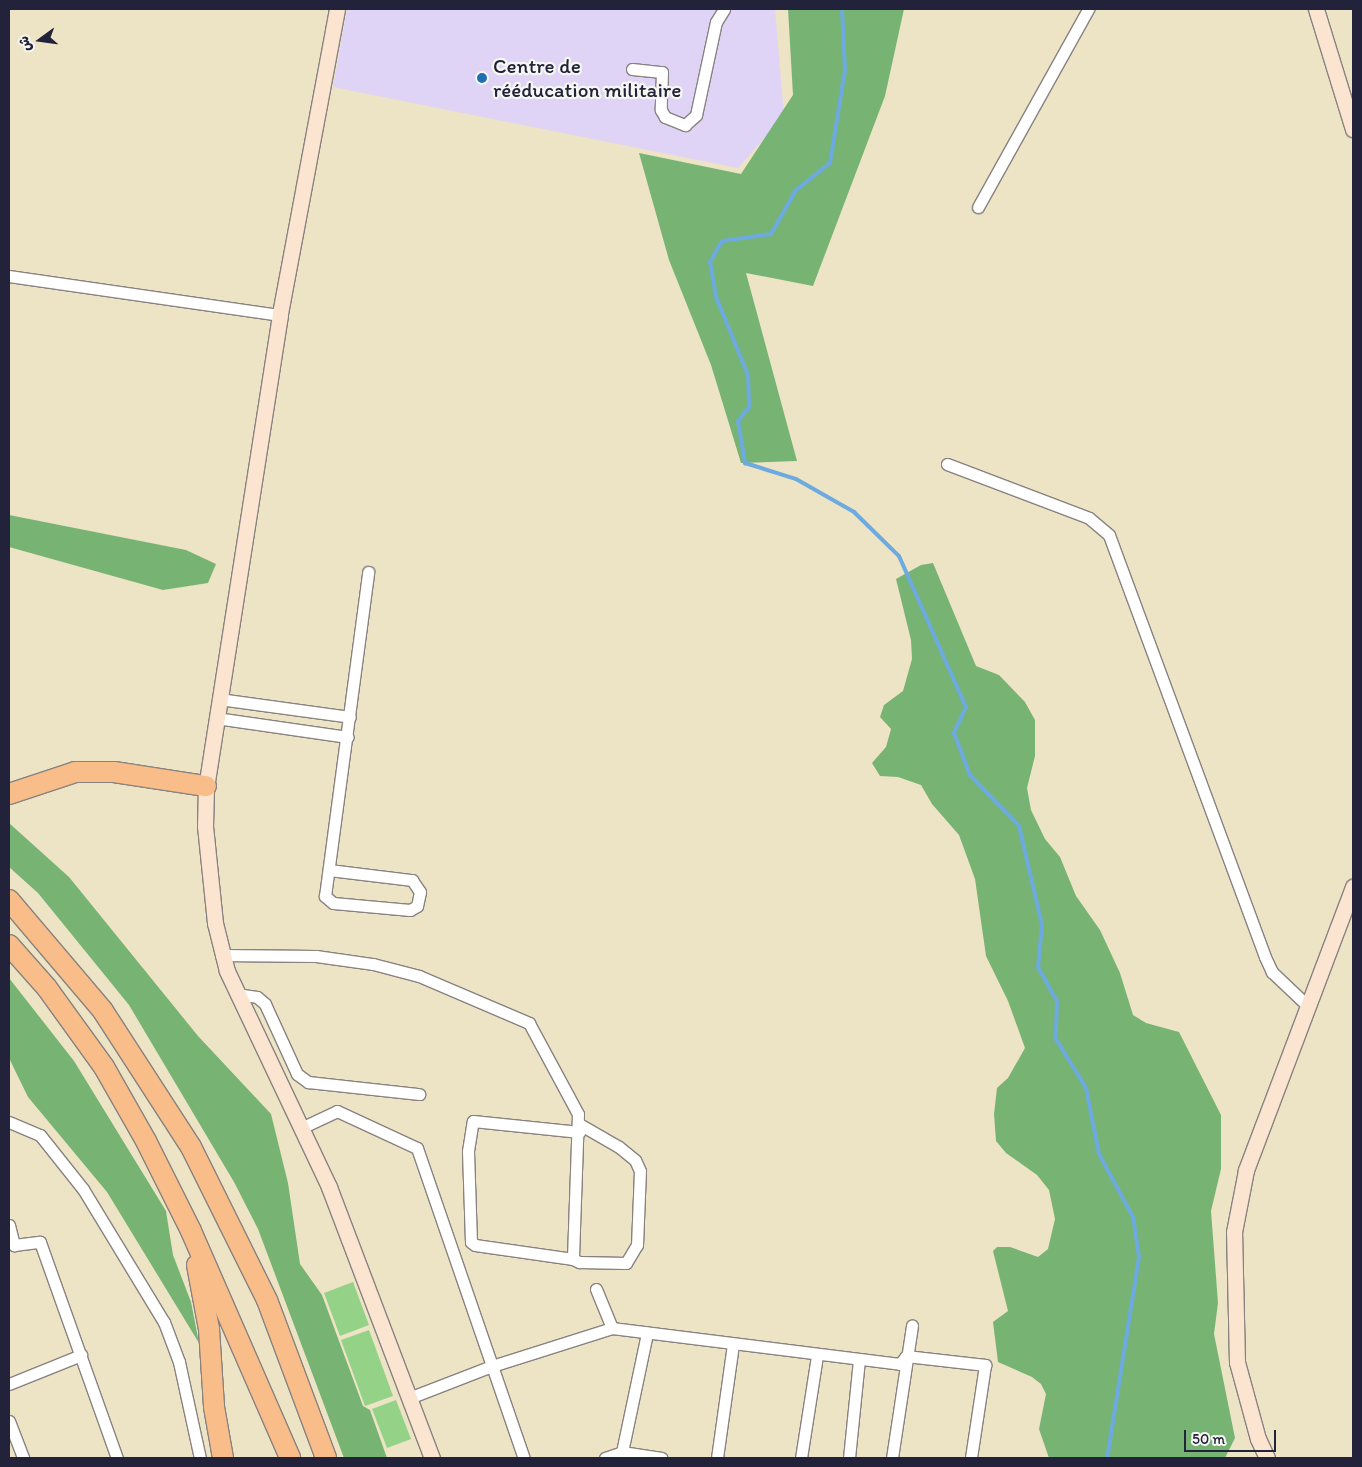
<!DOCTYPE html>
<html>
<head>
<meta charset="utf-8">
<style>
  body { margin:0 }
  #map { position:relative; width:1362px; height:1467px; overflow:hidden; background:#ede3c5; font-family:Itim,"Playpen Sans Arabic",sans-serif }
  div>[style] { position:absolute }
  .built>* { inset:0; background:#dfd4f5 }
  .green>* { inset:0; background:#94d288 }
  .forest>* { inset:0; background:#77b474 }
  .stream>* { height:4px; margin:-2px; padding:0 2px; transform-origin:2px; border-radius:2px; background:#6daadf }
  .roads { filter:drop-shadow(1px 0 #888280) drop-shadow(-1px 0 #888280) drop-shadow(0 1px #888280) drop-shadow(0 -1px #888280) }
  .minor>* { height:11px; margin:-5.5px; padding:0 5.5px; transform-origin:5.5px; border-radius:5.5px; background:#fff }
  .secondary>* { height:15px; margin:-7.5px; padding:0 7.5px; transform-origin:7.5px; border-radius:7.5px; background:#fce5d0 }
  .motorway>* { height:20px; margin:-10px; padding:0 10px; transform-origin:10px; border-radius:10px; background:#f8bd89 }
  .dots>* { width:14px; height:14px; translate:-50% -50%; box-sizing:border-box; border:2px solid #f6f6f2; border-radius:50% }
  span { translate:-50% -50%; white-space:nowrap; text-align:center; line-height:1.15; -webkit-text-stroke:4.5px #f6f6f2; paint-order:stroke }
  .poi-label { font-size:21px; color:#22223b }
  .left { translate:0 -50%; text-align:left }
  .frame { position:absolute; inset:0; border:10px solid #22223b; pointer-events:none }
  .north { position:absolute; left:15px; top:15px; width:50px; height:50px; -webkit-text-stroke:4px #f6f6f2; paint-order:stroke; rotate:256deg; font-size:14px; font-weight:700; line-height:20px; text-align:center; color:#22223b }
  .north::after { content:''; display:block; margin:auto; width:18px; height:22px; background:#22223b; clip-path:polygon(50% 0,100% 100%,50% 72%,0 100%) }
  .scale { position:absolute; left:1184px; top:1430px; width:92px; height:22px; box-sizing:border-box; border:2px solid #22223b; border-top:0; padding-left:6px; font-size:15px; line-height:18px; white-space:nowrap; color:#22223b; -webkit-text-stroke:4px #f6f6f2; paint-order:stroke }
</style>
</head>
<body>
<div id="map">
  <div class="built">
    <div style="clip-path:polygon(347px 9px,775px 9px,784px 116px,738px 168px,333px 87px)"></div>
  </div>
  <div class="green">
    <div style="clip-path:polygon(353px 1282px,369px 1325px,340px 1336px,324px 1293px)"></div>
    <div style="clip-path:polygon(369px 1330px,393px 1396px,365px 1406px,341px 1340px)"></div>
    <div style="clip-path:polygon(396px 1400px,411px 1439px,387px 1448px,372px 1409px)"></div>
  </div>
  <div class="forest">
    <div style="clip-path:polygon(788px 9px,904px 9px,885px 96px,813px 286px,746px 273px,797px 461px,741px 463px,711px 365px,669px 260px,639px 153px,741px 174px,793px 95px)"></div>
    <div style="clip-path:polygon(9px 515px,186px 550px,216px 564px,208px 583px,163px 590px,9px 547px)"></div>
    <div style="clip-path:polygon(933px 563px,976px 666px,999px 675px,1025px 702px,1035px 720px,1035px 756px,1027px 788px,1031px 810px,1045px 839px,1060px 857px,1076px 896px,1100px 930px,1120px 973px,1133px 1015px,1146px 1023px,1179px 1032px,1221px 1115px,1221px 1169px,1211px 1211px,1218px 1303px,1214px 1334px,1235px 1438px,1225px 1458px,1049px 1458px,1039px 1429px,1046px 1394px,1041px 1384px,1032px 1377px,998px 1362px,993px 1322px,1008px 1311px,993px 1251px,997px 1247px,1010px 1247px,1038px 1257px,1048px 1249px,1055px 1219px,1049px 1190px,1037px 1175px,1006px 1153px,996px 1141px,994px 1114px,997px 1088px,1008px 1078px,1025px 1048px,1008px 1001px,986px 956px,975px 879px,959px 835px,932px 804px,921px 785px,898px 777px,880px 776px,872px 763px,886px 747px,891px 729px,880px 717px,884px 705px,903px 691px,912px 659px,911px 640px,896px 579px,921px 565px)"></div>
    <div style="clip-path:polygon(9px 823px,69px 877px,198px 1036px,271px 1114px,288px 1183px,300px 1264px,322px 1295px,363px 1406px,370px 1410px,387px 1458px,344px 1458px,258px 1229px,234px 1182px,129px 1005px,38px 893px,9px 867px)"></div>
    <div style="clip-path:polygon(9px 978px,74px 1061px,166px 1211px,173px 1255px,191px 1302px,199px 1343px,107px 1192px,28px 1097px,9px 1058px)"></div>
  </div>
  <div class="stream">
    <div style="left:842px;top:9px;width:61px;rotate:87.2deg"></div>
    <div style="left:845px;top:70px;width:94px;rotate:99.2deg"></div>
    <div style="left:830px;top:163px;width:43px;rotate:141.5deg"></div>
    <div style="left:796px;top:190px;width:51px;rotate:119.6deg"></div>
    <div style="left:771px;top:234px;width:49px;rotate:171.9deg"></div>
    <div style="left:722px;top:241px;width:24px;rotate:120deg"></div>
    <div style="left:710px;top:262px;width:36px;rotate:80deg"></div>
    <div style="left:716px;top:297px;width:84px;rotate:67.7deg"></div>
    <div style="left:748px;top:375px;width:32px;rotate:88deg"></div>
    <div style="left:749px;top:407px;width:18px;rotate:128deg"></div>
    <div style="left:738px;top:421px;width:43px;rotate:80.5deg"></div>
    <div style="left:745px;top:463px;width:53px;rotate:17.4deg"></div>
    <div style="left:796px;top:479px;width:67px;rotate:29.6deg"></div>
    <div style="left:854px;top:512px;width:63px;rotate:44.4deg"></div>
    <div style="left:899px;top:556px;width:165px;rotate:66.1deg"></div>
    <div style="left:966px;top:707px;width:29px;rotate:115deg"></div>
    <div style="left:954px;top:733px;width:45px;rotate:69.1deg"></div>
    <div style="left:970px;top:775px;width:71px;rotate:46.1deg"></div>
    <div style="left:1019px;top:826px;width:102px;rotate:76.9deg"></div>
    <div style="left:1042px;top:925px;width:42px;rotate:95.4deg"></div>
    <div style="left:1038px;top:967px;width:39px;rotate:61deg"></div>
    <div style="left:1057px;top:1001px;width:38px;rotate:92deg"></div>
    <div style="left:1056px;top:1039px;width:57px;rotate:58.5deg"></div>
    <div style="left:1086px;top:1088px;width:67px;rotate:78.9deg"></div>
    <div style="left:1099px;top:1154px;width:72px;rotate:61.6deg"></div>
    <div style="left:1133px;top:1217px;width:40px;rotate:81.5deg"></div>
    <div style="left:1139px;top:1257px;width:204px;rotate:99deg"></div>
  </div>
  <div class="roads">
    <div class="minor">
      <div style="left:632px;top:69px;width:30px;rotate:6deg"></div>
      <div style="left:662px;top:72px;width:38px;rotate:92deg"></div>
      <div style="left:661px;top:110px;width:8px;rotate:60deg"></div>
      <div style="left:665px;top:117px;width:22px;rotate:22deg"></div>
      <div style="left:685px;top:125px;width:15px;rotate:-42deg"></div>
      <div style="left:696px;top:115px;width:95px;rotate:-77.9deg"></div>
      <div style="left:716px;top:22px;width:15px;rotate:-58deg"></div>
      <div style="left:978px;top:207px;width:227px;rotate:-60.9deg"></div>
      <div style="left:9px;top:276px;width:274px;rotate:8.2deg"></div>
      <div style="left:947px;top:464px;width:152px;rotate:20.8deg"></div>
      <div style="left:1089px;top:518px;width:26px;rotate:40deg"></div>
      <div style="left:1109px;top:535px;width:450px;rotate:69.7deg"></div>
      <div style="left:1265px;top:957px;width:17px;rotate:65deg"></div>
      <div style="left:1272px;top:972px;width:50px;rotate:43.4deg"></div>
      <div style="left:219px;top:699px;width:132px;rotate:7.8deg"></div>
      <div style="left:216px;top:718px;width:133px;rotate:8.2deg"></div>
      <div style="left:329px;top:870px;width:84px;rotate:6.9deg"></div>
      <div style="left:412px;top:880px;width:14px;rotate:56deg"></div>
      <div style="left:420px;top:892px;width:14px;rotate:102deg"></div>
      <div style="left:417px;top:906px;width:8px;rotate:150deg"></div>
      <div style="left:410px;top:910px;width:77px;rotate:-174.8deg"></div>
      <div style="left:333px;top:903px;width:11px;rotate:-139deg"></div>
      <div style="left:325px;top:896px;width:327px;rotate:-82.4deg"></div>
      <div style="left:221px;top:955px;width:95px;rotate:0.6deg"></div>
      <div style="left:316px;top:956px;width:58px;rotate:8deg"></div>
      <div style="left:373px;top:964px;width:48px;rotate:14.6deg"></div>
      <div style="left:419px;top:976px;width:120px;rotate:23.1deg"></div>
      <div style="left:529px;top:1023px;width:103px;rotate:61.7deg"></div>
      <div style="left:578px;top:1114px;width:145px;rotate:92deg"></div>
      <div style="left:573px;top:1259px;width:7px;rotate:27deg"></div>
      <div style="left:579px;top:1262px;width:47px;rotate:1.2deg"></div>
      <div style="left:626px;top:1263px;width:21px;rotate:-59deg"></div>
      <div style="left:637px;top:1245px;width:74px;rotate:-87.7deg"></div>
      <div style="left:640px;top:1171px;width:12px;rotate:-114deg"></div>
      <div style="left:635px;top:1160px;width:21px;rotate:-141deg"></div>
      <div style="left:619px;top:1147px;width:46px;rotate:-150.1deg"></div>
      <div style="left:236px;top:994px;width:21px;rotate:8deg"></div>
      <div style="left:257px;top:997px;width:11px;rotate:41deg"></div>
      <div style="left:265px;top:1004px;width:77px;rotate:65.4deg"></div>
      <div style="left:297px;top:1074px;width:14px;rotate:36deg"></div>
      <div style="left:308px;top:1082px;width:112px;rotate:6.2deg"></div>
      <div style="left:9px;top:1122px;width:34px;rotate:23deg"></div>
      <div style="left:40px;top:1135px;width:69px;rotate:51.5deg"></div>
      <div style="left:83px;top:1189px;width:156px;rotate:58.7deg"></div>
      <div style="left:164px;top:1322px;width:43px;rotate:69.4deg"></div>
      <div style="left:179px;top:1362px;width:98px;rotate:77.7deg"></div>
      <div style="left:301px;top:1128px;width:40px;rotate:-25deg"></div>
      <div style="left:337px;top:1111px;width:88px;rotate:24.8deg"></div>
      <div style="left:417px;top:1148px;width:328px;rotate:71deg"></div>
      <div style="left:9px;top:1225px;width:21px;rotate:76deg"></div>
      <div style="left:14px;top:1245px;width:26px;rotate:-7deg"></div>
      <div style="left:40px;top:1242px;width:229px;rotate:70.4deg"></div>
      <div style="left:573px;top:1259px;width:99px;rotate:-171.9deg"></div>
      <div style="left:475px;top:1245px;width:5px;rotate:-143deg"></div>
      <div style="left:471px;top:1242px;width:91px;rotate:-91.9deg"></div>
      <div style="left:468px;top:1151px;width:30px;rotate:-81deg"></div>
      <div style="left:473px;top:1121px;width:107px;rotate:5.9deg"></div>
      <div style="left:596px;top:1289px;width:42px;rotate:67.7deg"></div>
      <div style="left:9px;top:1384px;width:78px;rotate:-21.9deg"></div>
      <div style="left:409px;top:1398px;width:89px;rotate:-21.1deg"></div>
      <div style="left:492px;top:1366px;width:126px;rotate:-17.6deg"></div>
      <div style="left:612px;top:1328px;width:290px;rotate:7.1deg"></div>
      <div style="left:900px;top:1364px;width:10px;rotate:-53deg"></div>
      <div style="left:906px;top:1356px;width:80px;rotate:6.5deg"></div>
      <div style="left:985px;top:1365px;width:94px;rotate:98.6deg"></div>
      <div style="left:9px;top:1421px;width:40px;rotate:69deg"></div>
      <div style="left:622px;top:1452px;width:40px;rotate:8.5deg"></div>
      <div style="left:605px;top:1458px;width:18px;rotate:-19deg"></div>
      <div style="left:622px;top:1452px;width:122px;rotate:-78.1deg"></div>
      <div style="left:717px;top:1458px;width:115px;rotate:-82deg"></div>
      <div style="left:801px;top:1458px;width:103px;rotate:-81.1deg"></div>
      <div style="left:849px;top:1458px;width:99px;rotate:-84.2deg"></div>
      <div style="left:892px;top:1458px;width:134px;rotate:-81.4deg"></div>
    </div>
    <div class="secondary">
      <div style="left:337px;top:9px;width:311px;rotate:100.6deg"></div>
      <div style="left:280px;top:315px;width:477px;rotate:98.9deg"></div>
      <div style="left:206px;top:786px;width:40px;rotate:91.4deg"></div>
      <div style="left:205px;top:826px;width:98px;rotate:84.1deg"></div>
      <div style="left:215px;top:923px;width:49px;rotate:76deg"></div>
      <div style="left:227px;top:971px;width:239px;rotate:64.7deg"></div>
      <div style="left:329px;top:1187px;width:290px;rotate:69.2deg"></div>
      <div style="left:1316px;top:9px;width:126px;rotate:72.9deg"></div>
      <div style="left:1267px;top:1458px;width:21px;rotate:-115deg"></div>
      <div style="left:1258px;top:1439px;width:80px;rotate:-105.3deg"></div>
      <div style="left:1237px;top:1362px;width:130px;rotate:-91.3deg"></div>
      <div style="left:1234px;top:1232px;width:63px;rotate:-79deg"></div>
      <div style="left:1246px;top:1170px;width:303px;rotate:-69.3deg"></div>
    </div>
    <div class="motorway">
      <div style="left:9px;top:794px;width:70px;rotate:-18.4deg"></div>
      <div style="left:75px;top:772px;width:39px"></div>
      <div style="left:114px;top:772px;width:93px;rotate:8.7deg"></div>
      <div style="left:9px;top:900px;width:145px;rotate:49.7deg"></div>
      <div style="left:103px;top:1011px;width:162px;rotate:57.1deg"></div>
      <div style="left:191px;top:1147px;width:171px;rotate:63.6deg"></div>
      <div style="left:267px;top:1300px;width:169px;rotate:69.5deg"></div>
      <div style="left:9px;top:945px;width:57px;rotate:48.5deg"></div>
      <div style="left:47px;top:988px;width:97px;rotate:54.2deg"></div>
      <div style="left:104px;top:1067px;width:85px;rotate:60.4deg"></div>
      <div style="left:146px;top:1141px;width:101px;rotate:63.4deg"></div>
      <div style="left:191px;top:1231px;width:248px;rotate:66.4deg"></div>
      <div style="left:197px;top:1265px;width:65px;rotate:79.4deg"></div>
      <div style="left:209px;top:1329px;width:78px;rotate:86.3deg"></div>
      <div style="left:214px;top:1407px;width:52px;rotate:80deg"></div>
    </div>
  </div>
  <div class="dots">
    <div style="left:482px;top:78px;background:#1f6fb2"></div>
  </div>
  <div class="poi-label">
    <span class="left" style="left:493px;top:78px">Centre de<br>rééducation militaire</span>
  </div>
  <div class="frame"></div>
  <div class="north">ش</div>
  <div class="scale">50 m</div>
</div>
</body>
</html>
